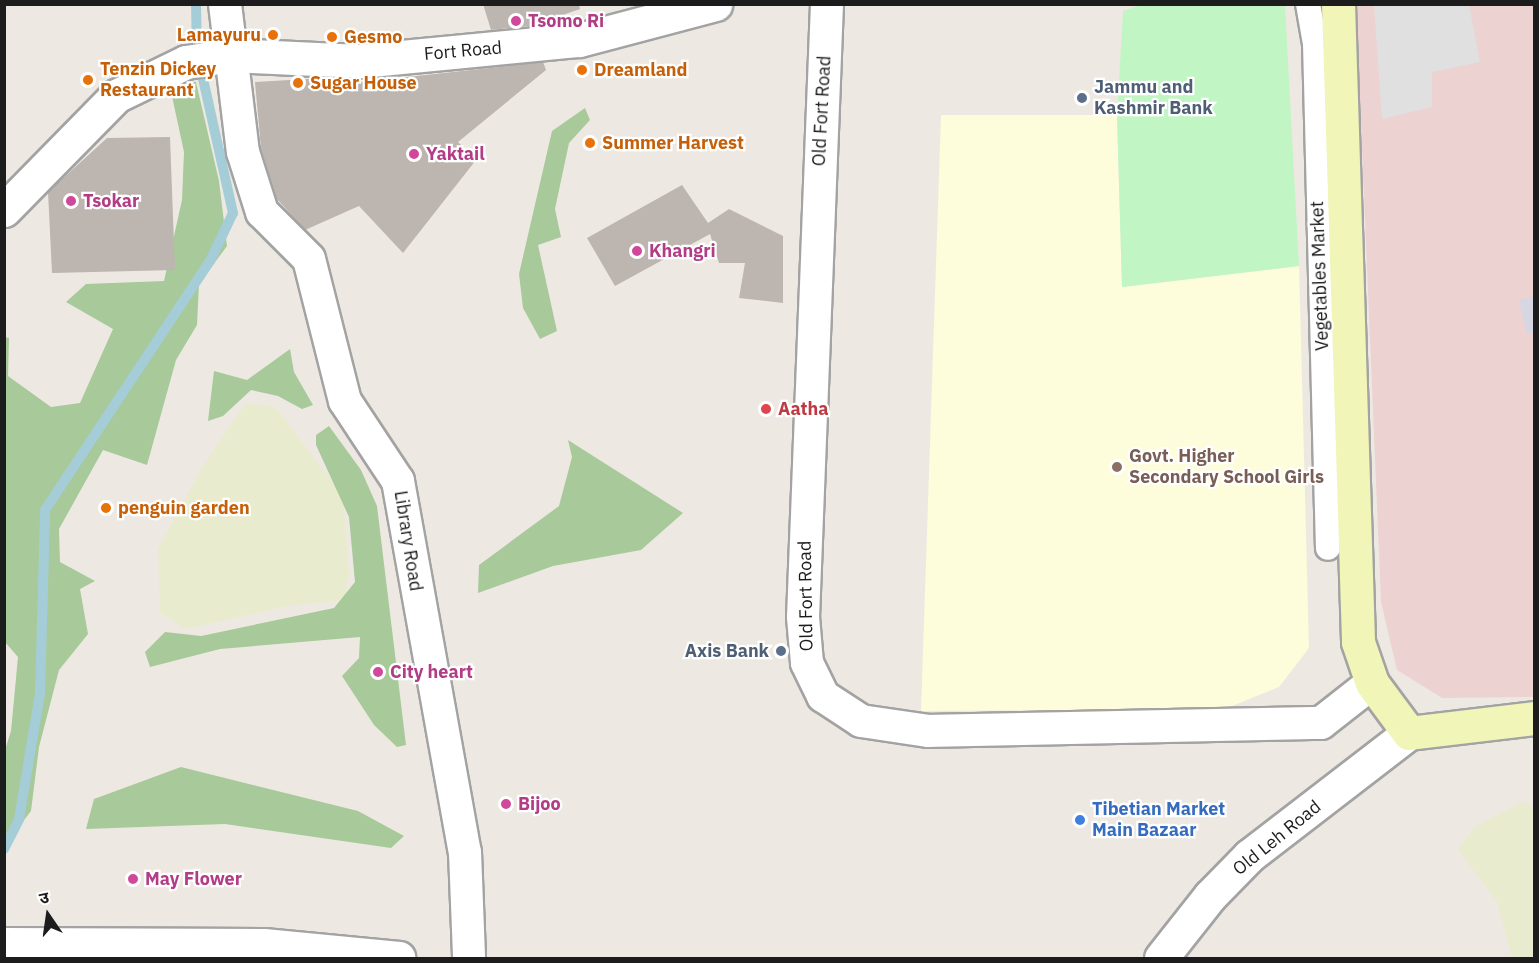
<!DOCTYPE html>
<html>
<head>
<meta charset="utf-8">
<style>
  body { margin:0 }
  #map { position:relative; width:1539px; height:963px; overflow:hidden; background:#ede9e2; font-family:"IBM Plex Sans","Noto Sans Devanagari",sans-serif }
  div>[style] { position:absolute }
  .commercial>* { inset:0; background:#edd2d2 }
  .education>* { inset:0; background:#fdfcdb }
  .farmland>* { inset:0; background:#e9ebce }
  .forest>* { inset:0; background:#a8c999 }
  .park>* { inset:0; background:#c1f5c4 }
  .parking>* { inset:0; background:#e0e0e0 }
  .plaza>* { inset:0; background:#d6d7e2 }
  .stream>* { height:10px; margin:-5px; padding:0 5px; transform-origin:5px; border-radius:5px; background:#a5cdd8 }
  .building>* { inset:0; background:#bdb5af }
  .roads { filter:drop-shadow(2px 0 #a3a3a3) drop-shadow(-2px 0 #a3a3a3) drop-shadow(0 2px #a3a3a3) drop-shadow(0 -2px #a3a3a3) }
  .pedestrian>* { height:24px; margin:-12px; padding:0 12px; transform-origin:12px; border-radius:12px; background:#fff }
  .minor>* { height:32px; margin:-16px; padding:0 16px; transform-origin:16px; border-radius:16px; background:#fff }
  .tertiary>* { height:33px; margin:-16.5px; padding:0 16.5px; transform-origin:16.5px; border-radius:16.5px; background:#fff }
  .secondary>* { height:33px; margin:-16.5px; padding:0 16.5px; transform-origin:16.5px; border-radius:16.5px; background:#f2f5b8 }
  .dots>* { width:16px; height:16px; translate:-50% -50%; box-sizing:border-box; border:3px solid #fff; border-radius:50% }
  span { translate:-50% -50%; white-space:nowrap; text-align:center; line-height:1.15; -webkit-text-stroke:4.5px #fff; paint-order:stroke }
  .hotel-label { font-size:18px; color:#b23c85; font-weight:700 }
  .left { translate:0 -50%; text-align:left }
  .food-label { font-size:18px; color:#c56008; font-weight:700 }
  .right { translate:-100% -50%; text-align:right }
  .street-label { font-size:18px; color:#1c1c1c }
  .service-label { font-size:18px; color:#4e5e75; font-weight:700 }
  .health-label { font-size:18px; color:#be3a42; font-weight:700 }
  .education-label { font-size:18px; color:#785e54; font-weight:700 }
  .shop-label { font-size:18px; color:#366cbe; font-weight:700 }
  .frame { position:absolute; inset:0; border:6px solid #1c1c1c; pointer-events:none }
  .north { position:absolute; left:18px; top:885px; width:60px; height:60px; -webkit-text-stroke:4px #fff; paint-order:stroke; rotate:347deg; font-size:16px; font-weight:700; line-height:24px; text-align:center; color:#1c1c1c }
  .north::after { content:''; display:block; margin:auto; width:21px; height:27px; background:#1c1c1c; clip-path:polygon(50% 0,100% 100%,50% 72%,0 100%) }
</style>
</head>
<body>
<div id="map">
  <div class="commercial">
    <div style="clip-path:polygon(1356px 5px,1534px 5px,1534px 697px,1442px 698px,1397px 670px,1381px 602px)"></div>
  </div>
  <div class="education">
    <div style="clip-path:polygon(941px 115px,1117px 115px,1122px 287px,1299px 266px,1309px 648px,1279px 687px,1225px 709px,921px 711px)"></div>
  </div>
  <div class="farmland">
    <div style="clip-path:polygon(246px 403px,275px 407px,343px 495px,349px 575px,344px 600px,288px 606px,185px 629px,160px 613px,158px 549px,202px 467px)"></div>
    <div style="clip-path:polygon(1524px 801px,1534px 808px,1534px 958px,1512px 958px,1497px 902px,1458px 850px,1473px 828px)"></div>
  </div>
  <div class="forest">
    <div style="clip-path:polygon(176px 78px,196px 82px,219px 181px,227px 246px,199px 284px,197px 325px,176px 360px,147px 465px,103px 450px,59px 529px,60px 562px,95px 581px,80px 589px,88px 634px,59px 670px,39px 747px,31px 811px,14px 833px,5px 834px,5px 750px,11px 731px,18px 657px,4px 641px,5px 337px,9px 338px,8px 376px,51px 407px,80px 403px,113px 329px,66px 302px,86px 284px,164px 281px,182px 200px,184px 152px,170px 87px)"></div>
    <div style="clip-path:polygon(585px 108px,590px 120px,569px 143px,555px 209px,561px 237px,538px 245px,557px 331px,540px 339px,523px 308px,519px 274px,552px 131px)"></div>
    <div style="clip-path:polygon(290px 349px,294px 372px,313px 405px,302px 409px,278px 396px,251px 390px,223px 416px,208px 421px,214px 371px,247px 380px)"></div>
    <div style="clip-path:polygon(329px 426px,361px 470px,377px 506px,406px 745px,397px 747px,374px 725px,342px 676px,359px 658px,360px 637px,220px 649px,150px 667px,145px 652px,165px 632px,201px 636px,334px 608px,355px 582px,349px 517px,316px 445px,316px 435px)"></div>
    <div style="clip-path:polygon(568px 440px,683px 513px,641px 550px,553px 566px,478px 593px,479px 565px,559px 506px,572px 457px)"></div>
    <div style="clip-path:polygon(181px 767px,358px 811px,404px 836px,391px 848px,225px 824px,86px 829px,94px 799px)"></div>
  </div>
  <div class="park">
    <div style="clip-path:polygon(1144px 4px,1285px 5px,1299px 266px,1122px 287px,1117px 115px,1123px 11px)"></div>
  </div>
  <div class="parking">
    <div style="clip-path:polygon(1374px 5px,1469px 5px,1480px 62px,1432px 72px,1432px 107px,1382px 119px)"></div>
  </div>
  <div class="plaza">
    <div style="clip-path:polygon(1534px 296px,1534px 333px,1527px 334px,1519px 300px)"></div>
  </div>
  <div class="stream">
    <div style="left:4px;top:849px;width:34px;rotate:-63deg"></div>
    <div style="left:19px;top:819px;width:127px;rotate:-80.5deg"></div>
    <div style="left:40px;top:694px;width:184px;rotate:-88.4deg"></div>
    <div style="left:45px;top:510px;width:299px;rotate:-56.5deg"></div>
    <div style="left:210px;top:261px;width:53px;rotate:-64.4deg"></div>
    <div style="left:233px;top:213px;width:165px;rotate:-102.6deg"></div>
    <div style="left:197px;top:52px;width:48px;rotate:-91.2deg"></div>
  </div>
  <div class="building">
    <div style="clip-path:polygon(483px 4px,579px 4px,580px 9px,531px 26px,491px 30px)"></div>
    <div style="clip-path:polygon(543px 62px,546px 70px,458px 142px,476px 160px,403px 253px,359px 206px,305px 230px,277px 199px,261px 148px,255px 82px,324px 78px,325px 86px)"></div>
    <div style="clip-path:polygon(170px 137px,175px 270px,52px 273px,48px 192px,107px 138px)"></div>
    <div style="clip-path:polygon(682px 185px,708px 223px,729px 209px,783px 236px,783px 303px,739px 298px,745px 263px,719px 263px,710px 234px,615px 286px,587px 238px)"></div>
  </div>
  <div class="roads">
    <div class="pedestrian">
      <div style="left:1308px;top:4px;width:40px;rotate:80deg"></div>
      <div style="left:1315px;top:43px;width:505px;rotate:88.53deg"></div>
    </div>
    <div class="minor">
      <div style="left:225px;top:4px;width:149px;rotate:83.1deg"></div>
      <div style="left:243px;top:152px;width:63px;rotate:72.4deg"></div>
      <div style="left:262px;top:212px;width:66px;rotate:45deg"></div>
      <div style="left:309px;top:259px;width:146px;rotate:75.8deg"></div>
      <div style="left:345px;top:401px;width:96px;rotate:56.5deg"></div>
      <div style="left:398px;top:481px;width:377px;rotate:79.8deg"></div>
      <div style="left:465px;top:852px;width:106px;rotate:87.8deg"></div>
      <div style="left:827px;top:4px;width:613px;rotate:92.24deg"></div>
      <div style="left:803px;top:617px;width:46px;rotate:85deg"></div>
      <div style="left:807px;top:663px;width:37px;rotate:64deg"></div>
      <div style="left:823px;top:696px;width:45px;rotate:33.3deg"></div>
      <div style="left:861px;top:721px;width:69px;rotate:8.4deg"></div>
      <div style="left:929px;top:731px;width:392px;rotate:-1.2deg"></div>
      <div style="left:1321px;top:723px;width:65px;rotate:-38.1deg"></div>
      <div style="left:4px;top:944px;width:260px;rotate:0.2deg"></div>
      <div style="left:264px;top:945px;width:136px;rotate:5.5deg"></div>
    </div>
    <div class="tertiary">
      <div style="left:4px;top:210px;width:160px;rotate:-45.5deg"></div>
      <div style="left:116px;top:96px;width:78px;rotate:-25.9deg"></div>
      <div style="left:186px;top:62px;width:45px;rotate:-9deg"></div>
      <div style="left:230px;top:55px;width:130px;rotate:2.6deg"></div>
      <div style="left:360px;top:61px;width:220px;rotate:-5.5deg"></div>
      <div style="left:579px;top:40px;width:141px;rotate:-14.8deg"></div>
      <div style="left:1161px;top:958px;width:79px;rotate:-51.7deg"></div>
      <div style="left:1210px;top:896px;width:56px;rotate:-45.7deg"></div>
      <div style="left:1249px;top:856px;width:202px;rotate:-37.6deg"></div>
    </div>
    <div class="secondary">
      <div style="left:1338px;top:4px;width:638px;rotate:88.2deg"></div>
      <div style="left:1358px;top:642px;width:43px;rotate:71.1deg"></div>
      <div style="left:1372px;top:683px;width:62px;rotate:53.5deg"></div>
      <div style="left:1409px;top:733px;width:126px;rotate:-6.8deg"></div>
    </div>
  </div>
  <div class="dots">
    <div style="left:516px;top:21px;background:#d1479c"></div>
    <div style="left:273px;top:35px;background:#e8710a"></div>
    <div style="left:332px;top:37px;background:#e8710a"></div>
    <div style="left:582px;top:70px;background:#e8710a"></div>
    <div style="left:88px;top:80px;background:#e8710a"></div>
    <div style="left:298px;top:83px;background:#e8710a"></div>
    <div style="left:1082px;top:98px;background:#5c6f8a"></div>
    <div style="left:590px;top:143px;background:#e8710a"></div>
    <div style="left:414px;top:154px;background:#d1479c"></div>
    <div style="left:71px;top:201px;background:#d1479c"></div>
    <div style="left:637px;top:251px;background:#d1479c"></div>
    <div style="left:766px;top:409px;background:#e0444e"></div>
    <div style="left:1117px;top:467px;background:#8d6e63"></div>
    <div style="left:106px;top:508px;background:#e8710a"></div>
    <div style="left:781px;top:651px;background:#5c6f8a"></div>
    <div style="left:378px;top:672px;background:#d1479c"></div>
    <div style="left:506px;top:804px;background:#d1479c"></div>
    <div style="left:1080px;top:820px;background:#3f7fe0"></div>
    <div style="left:133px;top:879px;background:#d1479c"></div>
  </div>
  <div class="hotel-label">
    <span class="left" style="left:528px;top:21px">Tsomo Ri</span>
    <span class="left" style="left:426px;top:154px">Yaktail</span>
    <span class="left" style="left:83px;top:201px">Tsokar</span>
    <span class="left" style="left:649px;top:251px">Khangri</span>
    <span class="left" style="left:390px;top:672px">City heart</span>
    <span class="left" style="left:518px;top:804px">Bijoo</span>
    <span class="left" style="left:145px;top:879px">May Flower</span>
  </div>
  <div class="food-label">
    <span class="right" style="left:261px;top:35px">Lamayuru</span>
    <span class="left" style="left:344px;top:37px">Gesmo</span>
    <span class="left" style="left:100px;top:80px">Tenzin Dickey<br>Restaurant</span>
    <span class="left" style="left:594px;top:70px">Dreamland</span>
    <span class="left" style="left:310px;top:83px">Sugar House</span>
    <span class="left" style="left:602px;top:143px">Summer Harvest</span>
    <span class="left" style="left:118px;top:508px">penguin garden</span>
  </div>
  <div class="street-label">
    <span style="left:463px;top:51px;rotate:-5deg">Fort Road</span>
    <span style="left:822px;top:111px;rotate:-87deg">Old Fort Road</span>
    <span style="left:1320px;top:276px;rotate:-92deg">Vegetables Market</span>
    <span style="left:408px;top:541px;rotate:81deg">Library Road</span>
    <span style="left:806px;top:596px;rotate:-91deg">Old Fort Road</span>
    <span style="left:1277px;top:838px;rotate:-39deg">Old Leh Road</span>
  </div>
  <div class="service-label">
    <span class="left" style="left:1094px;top:98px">Jammu and<br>Kashmir Bank</span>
    <span class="right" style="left:769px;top:651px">Axis Bank</span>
  </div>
  <div class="health-label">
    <span class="left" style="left:778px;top:409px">Aatha</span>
  </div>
  <div class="education-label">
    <span class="left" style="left:1129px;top:467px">Govt. Higher<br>Secondary School Girls</span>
  </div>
  <div class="shop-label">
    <span class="left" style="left:1092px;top:820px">Tibetian Market<br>Main Bazaar</span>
  </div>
  <div class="frame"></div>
  <div class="north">उ</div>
</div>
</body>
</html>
